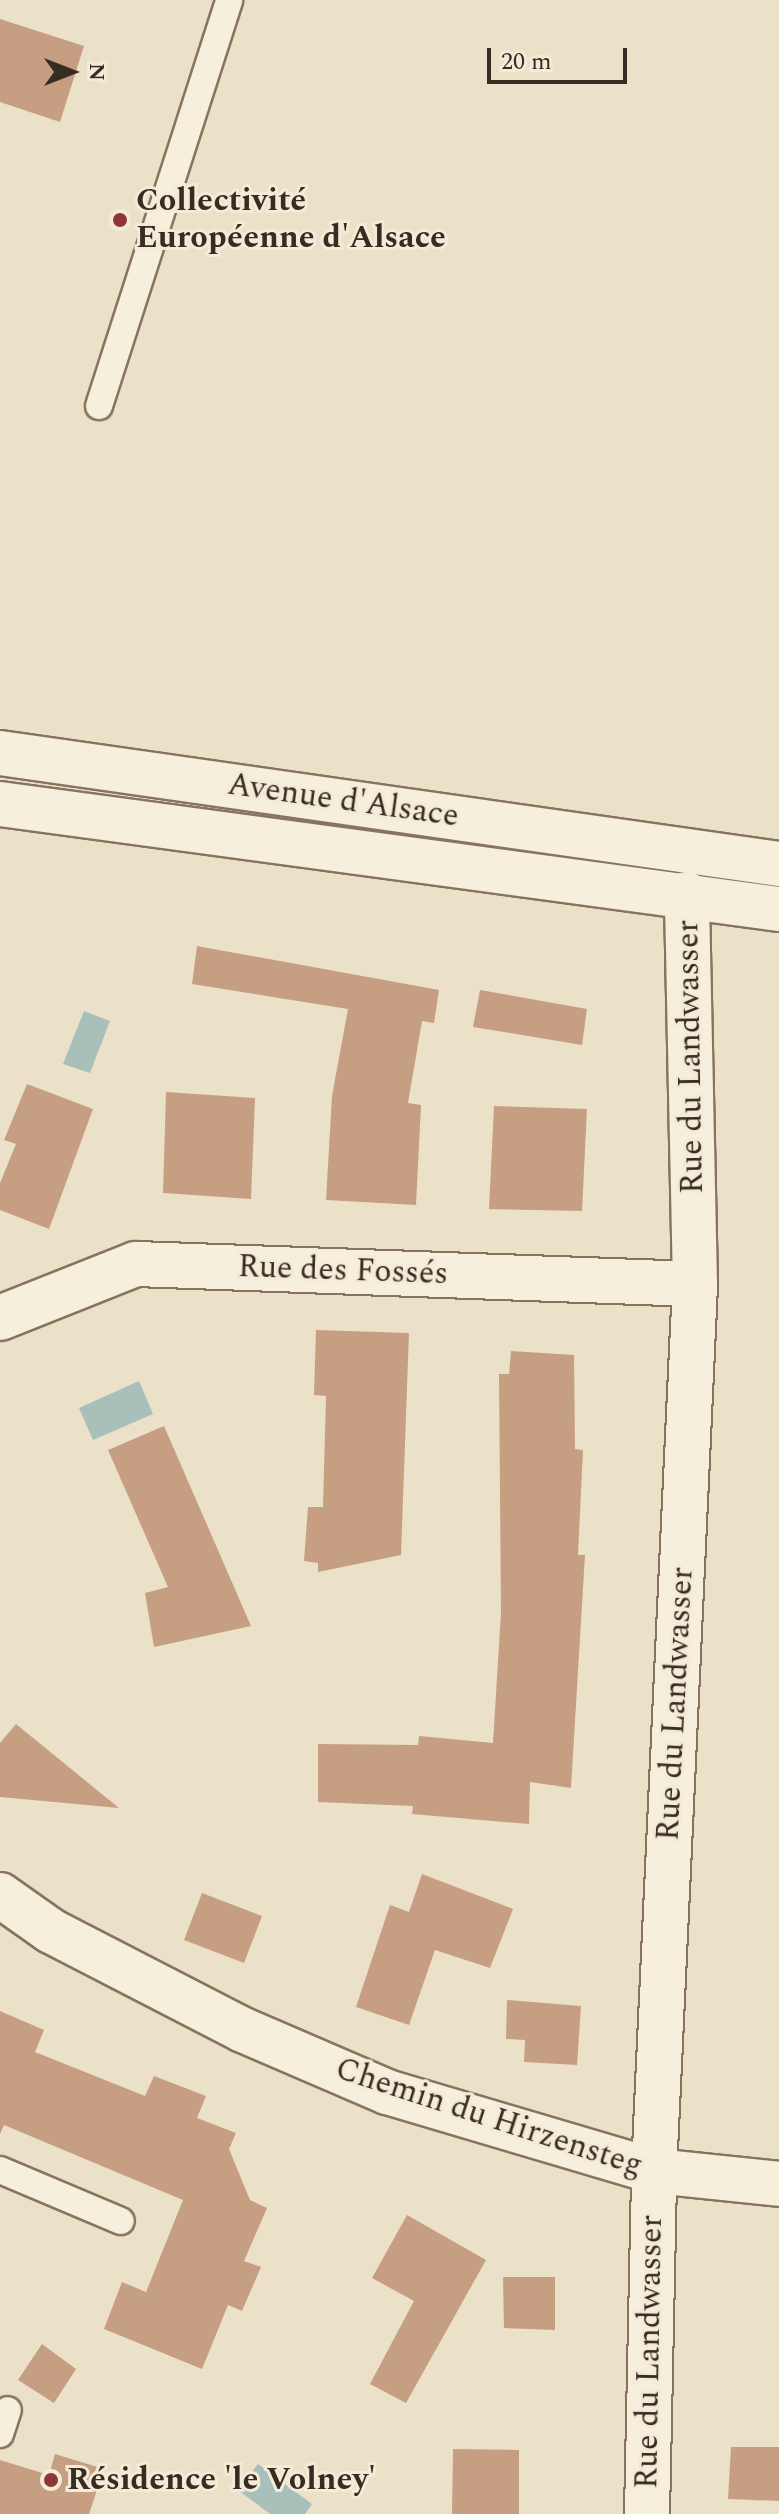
<!DOCTYPE html>
<html>
<head>
<meta charset="utf-8">
<style>
  body { margin:0 }
  #map { position:relative; width:779px; height:2514px; overflow:hidden; background:#ebe1c8; font-family:Spectral,serif }
  div>[style] { position:absolute }
  .water>* { inset:0; background:#a9bfb9 }
  .building>* { inset:0; background:#c69f82 }
  .roads { filter:drop-shadow(2px 0 #86745f) drop-shadow(-2px 0 #86745f) drop-shadow(0 2px #86745f) drop-shadow(0 -2px #86745f) }
  .service>* { height:26px; margin:-13px; padding:0 13px; transform-origin:13px; border-radius:13px; background:#f6efdb }
  .minor>* { height:44px; margin:-22px; padding:0 22px; transform-origin:22px; border-radius:22px; background:#f6efdb }
  .secondary>* { height:44px; margin:-22px; padding:0 22px; transform-origin:22px; border-radius:22px; background:#f6efdb }
  .dots>* { width:22px; height:22px; translate:-50% -50%; box-sizing:border-box; border:4px solid #f3ebd7; border-radius:50% }
  span { translate:-50% -50%; white-space:nowrap; text-align:center; line-height:1.15; -webkit-text-stroke:6px #f3ebd7; paint-order:stroke }
  .poi-label { font-size:32px; color:#372c21; font-weight:700 }
  .left { translate:0 -50%; text-align:left }
  .street-label { font-size:32px; color:#372c21 }
  .north { position:absolute; left:32px; top:32px; width:80px; height:80px; -webkit-text-stroke:6px #f3ebd7; paint-order:stroke; rotate:90deg; font-size:22px; font-weight:700; line-height:32px; text-align:center; color:#372c21 }
  .north::after { content:''; display:block; margin:auto; width:28px; height:36px; background:#372c21; clip-path:polygon(50% 0,100% 100%,50% 72%,0 100%) }
  .scale { position:absolute; left:487px; top:48px; width:140px; height:36px; box-sizing:border-box; border:4px solid #372c21; border-top:0; padding-left:10px; font-size:24px; line-height:28px; white-space:nowrap; color:#372c21; -webkit-text-stroke:6px #f3ebd7; paint-order:stroke }
</style>
</head>
<body>
<div id="map">
  <div class="water">
    <div style="clip-path:polygon(84px 1011px,110px 1021px,90px 1073px,63px 1064px)"></div>
    <div style="clip-path:polygon(139px 1381px,153px 1414px,93px 1440px,79px 1408px)"></div>
    <div style="clip-path:polygon(258px 2464px,312px 2504px,305px 2514px,270px 2514px,238px 2490px)"></div>
  </div>
  <div class="building">
    <div style="clip-path:polygon(0 19px,84px 46px,60px 122px,0 102px)"></div>
    <div style="clip-path:polygon(197px 946px,439px 990px,434px 1023px,422px 1021px,408px 1103px,421px 1105px,416px 1205px,326px 1200px,332px 1096px,348px 1009px,192px 984px)"></div>
    <div style="clip-path:polygon(480px 990px,587px 1009px,582px 1045px,473px 1027px)"></div>
    <div style="clip-path:polygon(27px 1084px,93px 1109px,49px 1229px,0 1210px,0 1183px,16px 1144px,4px 1140px)"></div>
    <div style="clip-path:polygon(166px 1092px,255px 1098px,251px 1199px,163px 1193px)"></div>
    <div style="clip-path:polygon(494px 1106px,587px 1109px,582px 1211px,489px 1209px)"></div>
    <div style="clip-path:polygon(316px 1330px,409px 1333px,401px 1555px,318px 1572px,318px 1563px,304px 1561px,308px 1507px,323px 1507px,326px 1396px,314px 1395px)"></div>
    <div style="clip-path:polygon(511px 1351px,574px 1355px,575px 1449px,583px 1450px,578px 1555px,585px 1555px,571px 1788px,530px 1782px,529px 1824px,412px 1814px,413px 1806px,318px 1802px,318px 1744px,418px 1745px,419px 1736px,493px 1743px,501px 1612px,499px 1374px,509px 1374px)"></div>
    <div style="clip-path:polygon(164px 1426px,251px 1626px,154px 1647px,145px 1593px,168px 1587px,108px 1450px)"></div>
    <div style="clip-path:polygon(16px 1724px,119px 1808px,0 1797px,0 1743px)"></div>
    <div style="clip-path:polygon(422px 1874px,513px 1909px,490px 1968px,435px 1950px,409px 2025px,356px 2007px,390px 1905px,409px 1912px)"></div>
    <div style="clip-path:polygon(202px 1893px,262px 1916px,244px 1963px,184px 1940px)"></div>
    <div style="clip-path:polygon(507px 2000px,581px 2006px,577px 2065px,524px 2062px,525px 2040px,506px 2039px)"></div>
    <div style="clip-path:polygon(0 2011px,44px 2030px,35px 2052px,145px 2096px,154px 2076px,206px 2096px,197px 2118px,236px 2133px,229px 2149px,250px 2200px,267px 2208px,244px 2261px,261px 2267px,242px 2311px,228px 2305px,202px 2369px,104px 2329px,122px 2282px,146px 2292px,183px 2200px,4px 2125px,0 2134px)"></div>
    <div style="clip-path:polygon(407px 2215px,486px 2260px,406px 2403px,370px 2384px,414px 2301px,372px 2278px)"></div>
    <div style="clip-path:polygon(503px 2277px,555px 2277px,555px 2330px,504px 2328px)"></div>
    <div style="clip-path:polygon(42px 2344px,76px 2369px,54px 2403px,18px 2380px)"></div>
    <div style="clip-path:polygon(731px 2447px,779px 2447px,779px 2501px,728px 2499px)"></div>
    <div style="clip-path:polygon(453px 2449px,519px 2450px,519px 2514px,452px 2514px)"></div>
    <div style="clip-path:polygon(55px 2454px,104px 2469px,89px 2514px,0 2514px,0 2460px,49px 2475px)"></div>
  </div>
  <div class="roads">
    <div class="service">
      <div style="left:99px;top:406px;width:426px;rotate:-72.2deg"></div>
      <div style="left:0;top:2170px;width:131px;rotate:22.9deg"></div>
      <div style="left:0;top:2434px;width:25px;rotate:-72deg"></div>
    </div>
    <div class="minor">
      <div style="left:0;top:1318px;width:146px;rotate:-21.7deg"></div>
      <div style="left:136px;top:1264px;width:559px;rotate:2.05deg"></div>
      <div style="left:0;top:1895px;width:62px;rotate:35.2deg"></div>
      <div style="left:51px;top:1931px;width:216px;rotate:27.3deg"></div>
      <div style="left:243px;top:2030px;width:157px;rotate:23.3deg"></div>
      <div style="left:387px;top:2092px;width:278px;rotate:16.5deg"></div>
      <div style="left:654px;top:2171px;width:126px;rotate:5.9deg"></div>
      <div style="left:647px;top:2514px;width:343px;rotate:-88.8deg"></div>
      <div style="left:654px;top:2171px;width:888px;rotate:-87.35deg"></div>
      <div style="left:695px;top:1284px;width:390px;rotate:-91.2deg"></div>
    </div>
    <div class="secondary">
      <div style="left:0;top:753px;width:787px;rotate:8.11deg"></div>
      <div style="left:0;top:804px;width:786px;rotate:7.68deg"></div>
    </div>
  </div>
  <div class="dots">
    <div style="left:120px;top:220px;background:#8f3534"></div>
    <div style="left:51px;top:2480px;background:#8f3534"></div>
  </div>
  <div class="poi-label">
    <span class="left" style="left:136px;top:220px">Collectivité<br>Européenne d'Alsace</span>
    <span class="left" style="left:67px;top:2480px">Résidence 'le Volney'</span>
  </div>
  <div class="street-label">
    <span style="left:343px;top:801px;rotate:8deg">Avenue d'Alsace</span>
    <span style="left:691px;top:1057px;rotate:-91deg">Rue du Landwasser</span>
    <span style="left:343px;top:1271px;rotate:2deg">Rue des Fossés</span>
    <span style="left:676px;top:1704px;rotate:-87deg">Rue du Landwasser</span>
    <span style="left:489px;top:2118px;rotate:18deg">Chemin du Hirzensteg</span>
    <span style="left:650px;top:2352px;rotate:-89deg">Rue du Landwasser</span>
  </div>
  <div class="north">N</div>
  <div class="scale">20 m</div>
</div>
</body>
</html>
